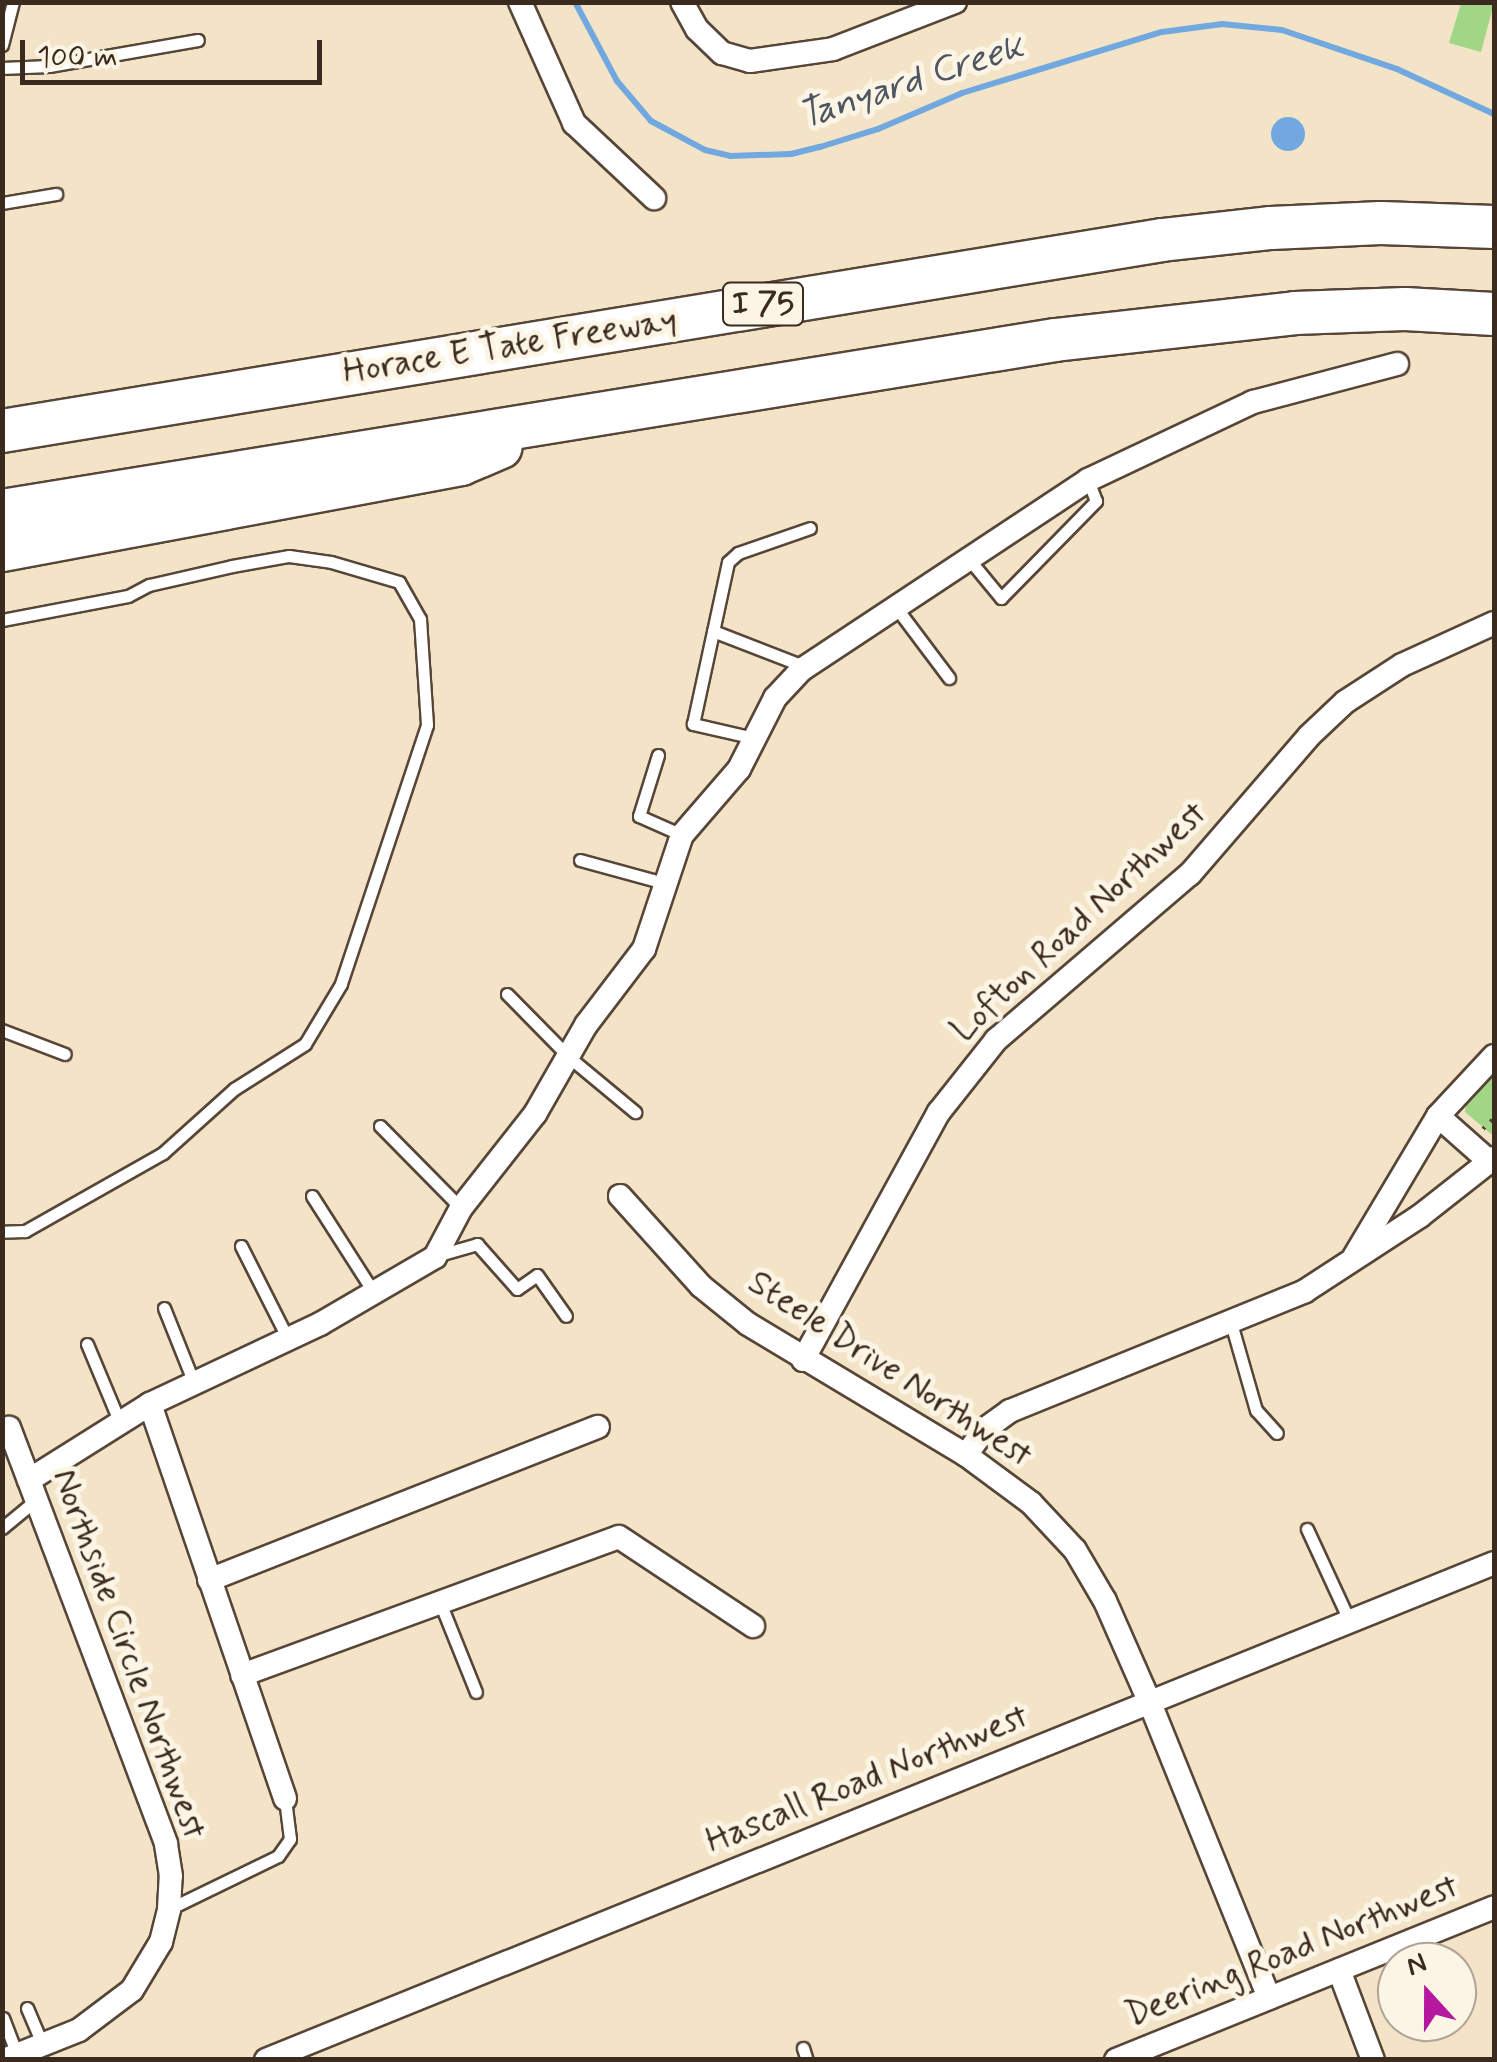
<!DOCTYPE html>
<html>
<head>
<meta charset="utf-8">
<style>
  body { margin:0 }
  #map { position:relative; width:1497px; height:2062px; overflow:hidden; background:#f3e4c8; font-family:Mynerve,sans-serif }
  div>[style] { position:absolute }
  .green>* { inset:0; background:#a1d686 }
  .water>* { inset:0; background:#72a8e0 }
  .round { border-radius:50% }
  .stream>* { height:6px; margin:-3px; padding:0 3px; transform-origin:3px; border-radius:3px; background:#72a8e0 }
  .path>* { height:4px; margin-top:-2px; transform-origin:0; background:repeating-linear-gradient(90deg,#574638 0 2.5px,transparent 0 10.5px) }
  .roads { filter:drop-shadow(2px 0 #574638) drop-shadow(-2px 0 #574638) drop-shadow(0 2px #574638) drop-shadow(0 -2px #574638) }
  .service>* { height:11px; margin:-5.5px; padding:0 5.5px; transform-origin:5.5px; border-radius:5.5px; background:#fff }
  .minor>* { height:22px; margin:-11px; padding:0 11px; transform-origin:11px; border-radius:11px; background:#fff }
  .motorway>* { height:42px; margin:-21px; padding:0 21px; transform-origin:21px; border-radius:21px; background:#fff }
  span { translate:-50% -50%; white-space:nowrap; text-align:center; line-height:1.15; -webkit-text-stroke:10px #fcf5e5; paint-order:stroke }
  .shield-label span { padding:2px 8px; background:#fcf5e5; border:2px solid; border-radius:8px; -webkit-text-stroke-width:0 }
  .shield-label { font-size:32px; color:#3b2a1e; font-weight:700 }
  .street-label { font-size:35px; color:#3b2a1e }
  .water-label { font-size:38px; color:#4e5662; font-style:italic }
  .frame { position:absolute; inset:0; border:5px solid #3b2a1e; pointer-events:none }
  .north { position:absolute; left:1377px; top:1942px; width:100px; height:100px; box-sizing:border-box; background:#fcf5e5; border:2px solid #afa495; border-radius:50%; rotate:339deg; font-size:28px; font-weight:700; line-height:40px; text-align:center; color:#3b2a1e }
  .north::after { content:''; display:block; margin:auto; width:35px; height:45px; background:#b5179e; clip-path:polygon(50% 0,100% 100%,50% 72%,0 100%) }
  .scale { position:absolute; left:20px; top:40px; width:302px; height:45px; box-sizing:border-box; border:5px solid #3b2a1e; border-top:0; padding-left:12px; font-size:30px; line-height:35px; white-space:nowrap; color:#3b2a1e; -webkit-text-stroke:8px #fcf5e5; paint-order:stroke }
</style>
</head>
<body>
<div id="map">
  <div class="green">
    <div style="clip-path:polygon(1461px 3px,1494px 3px,1481px 52px,1449px 43px)"></div>
    <div style="clip-path:polygon(1494px 1064px,1494px 1133px,1491px 1134px,1465px 1112px,1467px 1096px)"></div>
  </div>
  <div class="water">
    <div class="round" style="left:1271px;top:117px;width:34px;height:34px"></div>
  </div>
  <div class="stream">
    <div style="left:575px;top:2px;width:89px;rotate:62deg"></div>
    <div style="left:617px;top:81px;width:52px;rotate:49.6deg"></div>
    <div style="left:651px;top:121px;width:61px;rotate:28.2deg"></div>
    <div style="left:705px;top:150px;width:26px;rotate:13deg"></div>
    <div style="left:730px;top:156px;width:61px;rotate:-1.9deg"></div>
    <div style="left:791px;top:154px;width:30px;rotate:-14deg"></div>
    <div style="left:820px;top:147px;width:61px;rotate:-17.2deg"></div>
    <div style="left:878px;top:129px;width:91px;rotate:-23.2deg"></div>
    <div style="left:962px;top:93px;width:209px;rotate:-17deg"></div>
    <div style="left:1162px;top:32px;width:61px;rotate:-7.6deg"></div>
    <div style="left:1222px;top:24px;width:60px;rotate:5.7deg"></div>
    <div style="left:1282px;top:30px;width:121px;rotate:18.7deg"></div>
    <div style="left:1397px;top:69px;width:107px;rotate:24.9deg"></div>
  </div>
  <div class="path">
    <div style="left:1483px;top:1129px;width:16px;rotate:-45deg"></div>
  </div>
  <div class="roads">
    <div class="service">
      <div style="left:2px;top:45px;width:44px;rotate:-75.7deg"></div>
      <div style="left:2px;top:68px;width:47px;rotate:-2.4deg"></div>
      <div style="left:49px;top:66px;width:151px;rotate:-9.9deg"></div>
      <div style="left:2px;top:203px;width:55px;rotate:-9.5deg"></div>
      <div style="left:968px;top:558px;width:52px;rotate:50.5deg"></div>
      <div style="left:1001px;top:598px;width:136px;rotate:-45.6deg"></div>
      <div style="left:1096px;top:501px;width:22px;rotate:-111deg"></div>
      <div style="left:895px;top:606px;width:90px;rotate:53.1deg"></div>
      <div style="left:2px;top:620px;width:128px;rotate:-10.8deg"></div>
      <div style="left:128px;top:596px;width:24px;rotate:-28deg"></div>
      <div style="left:149px;top:585px;width:85px;rotate:-12.9deg"></div>
      <div style="left:232px;top:566px;width:58px;rotate:-10deg"></div>
      <div style="left:289px;top:556px;width:42px;rotate:8.1deg"></div>
      <div style="left:331px;top:562px;width:71px;rotate:16.4deg"></div>
      <div style="left:399px;top:582px;width:43px;rotate:60.4deg"></div>
      <div style="left:420px;top:619px;width:106px;rotate:86.2deg"></div>
      <div style="left:427px;top:725px;width:273px;rotate:108.4deg"></div>
      <div style="left:341px;top:984px;width:70px;rotate:121deg"></div>
      <div style="left:305px;top:1044px;width:84px;rotate:147.6deg"></div>
      <div style="left:234px;top:1089px;width:96px;rotate:138deg"></div>
      <div style="left:163px;top:1153px;width:159px;rotate:150.5deg"></div>
      <div style="left:25px;top:1231px;width:23px;rotate:178deg"></div>
      <div style="left:713px;top:631px;width:100px;rotate:21.2deg"></div>
      <div style="left:754px;top:738px;width:63px;rotate:-167.1deg"></div>
      <div style="left:693px;top:724px;width:166px;rotate:-77.8deg"></div>
      <div style="left:728px;top:562px;width:13px;rotate:-42deg"></div>
      <div style="left:738px;top:553px;width:76px;rotate:-19.1deg"></div>
      <div style="left:658px;top:755px;width:64px;rotate:107.3deg"></div>
      <div style="left:639px;top:816px;width:47px;rotate:23.8deg"></div>
      <div style="left:580px;top:860px;width:91px;rotate:15.3deg"></div>
      <div style="left:507px;top:994px;width:90px;rotate:45.5deg"></div>
      <div style="left:570px;top:1058px;width:85px;rotate:39.7deg"></div>
      <div style="left:2px;top:1030px;width:67px;rotate:20.9deg"></div>
      <div style="left:380px;top:1126px;width:115px;rotate:45.4deg"></div>
      <div style="left:312px;top:1196px;width:115px;rotate:57.4deg"></div>
      <div style="left:241px;top:1246px;width:104px;rotate:63.2deg"></div>
      <div style="left:439px;top:1255px;width:40px;rotate:-16deg"></div>
      <div style="left:477px;top:1244px;width:60px;rotate:48.4deg"></div>
      <div style="left:517px;top:1289px;width:24px;rotate:-35deg"></div>
      <div style="left:537px;top:1275px;width:50px;rotate:54.7deg"></div>
      <div style="left:164px;top:1308px;width:81px;rotate:68.2deg"></div>
      <div style="left:1231px;top:1323px;width:91px;rotate:74deg"></div>
      <div style="left:1256px;top:1410px;width:31px;rotate:48deg"></div>
      <div style="left:87px;top:1344px;width:86px;rotate:67.3deg"></div>
      <div style="left:2px;top:1528px;width:44px;rotate:-39.5deg"></div>
      <div style="left:1307px;top:1529px;width:102px;rotate:65.2deg"></div>
      <div style="left:439px;top:1600px;width:99px;rotate:68.1deg"></div>
      <div style="left:169px;top:1909px;width:121px;rotate:-25.9deg"></div>
      <div style="left:278px;top:1856px;width:21px;rotate:-55deg"></div>
      <div style="left:290px;top:1839px;width:40px;rotate:-97.1deg"></div>
      <div style="left:27px;top:2008px;width:39px;rotate:67deg"></div>
      <div style="left:3px;top:2018px;width:39px;rotate:69deg"></div>
      <div style="left:803px;top:2048px;width:13px;rotate:72deg"></div>
    </div>
    <div class="minor">
      <div style="left:520px;top:2px;width:133px;rotate:65.9deg"></div>
      <div style="left:574px;top:123px;width:110px;rotate:43.2deg"></div>
      <div style="left:682px;top:2px;width:31px;rotate:61deg"></div>
      <div style="left:697px;top:29px;width:35px;rotate:44deg"></div>
      <div style="left:722px;top:53px;width:29px;rotate:16deg"></div>
      <div style="left:750px;top:61px;width:84px;rotate:-8.2deg"></div>
      <div style="left:833px;top:49px;width:131px;rotate:-21.1deg"></div>
      <div style="left:1438px;top:1116px;width:69px;rotate:41.5deg"></div>
      <div style="left:620px;top:1196px;width:121px;rotate:48deg"></div>
      <div style="left:701px;top:1286px;width:60px;rotate:39deg"></div>
      <div style="left:748px;top:1324px;width:254px;rotate:31deg"></div>
      <div style="left:966px;top:1455px;width:81px;rotate:36.4deg"></div>
      <div style="left:1031px;top:1503px;width:64px;rotate:46.9deg"></div>
      <div style="left:1075px;top:1550px;width:59px;rotate:59.5deg"></div>
      <div style="left:1105px;top:1601px;width:111px;rotate:66.2deg"></div>
      <div style="left:1150px;top:1703px;width:318px;rotate:68deg"></div>
      <div style="left:1354px;top:1257px;width:164px;rotate:-59.2deg"></div>
      <div style="left:1438px;top:1116px;width:82px;rotate:-47deg"></div>
      <div style="left:803px;top:1360px;width:283px;rotate:-61.3deg"></div>
      <div style="left:939px;top:1112px;width:92px;rotate:-51.6deg"></div>
      <div style="left:996px;top:1040px;width:255px;rotate:-40.6deg"></div>
      <div style="left:1190px;top:874px;width:182px;rotate:-49.2deg"></div>
      <div style="left:1309px;top:736px;width:50px;rotate:-43.4deg"></div>
      <div style="left:1345px;top:702px;width:68px;rotate:-33deg"></div>
      <div style="left:1402px;top:665px;width:101px;rotate:-24.5deg"></div>
      <div style="left:150px;top:1404px;width:417px;rotate:71.1deg"></div>
      <div style="left:966px;top:1455px;width:32px;rotate:-54deg"></div>
      <div style="left:985px;top:1429px;width:31px;rotate:-36deg"></div>
      <div style="left:1010px;top:1411px;width:318px;rotate:-22.1deg"></div>
      <div style="left:1305px;top:1291px;width:137px;rotate:-33.1deg"></div>
      <div style="left:1420px;top:1216px;width:94px;rotate:-38.1deg"></div>
      <div style="left:29px;top:1480px;width:143px;rotate:-32.1deg"></div>
      <div style="left:150px;top:1404px;width:188px;rotate:-25.2deg"></div>
      <div style="left:320px;top:1324px;width:133px;rotate:-30.2deg"></div>
      <div style="left:435px;top:1257px;width:55px;rotate:-62deg"></div>
      <div style="left:461px;top:1208px;width:120px;rotate:-51.8deg"></div>
      <div style="left:535px;top:1114px;width:103px;rotate:-60.2deg"></div>
      <div style="left:586px;top:1025px;width:96px;rotate:-52.7deg"></div>
      <div style="left:644px;top:949px;width:120px;rotate:-71.6deg"></div>
      <div style="left:682px;top:835px;width:87px;rotate:-49.2deg"></div>
      <div style="left:739px;top:769px;width:80px;rotate:-63.1deg"></div>
      <div style="left:775px;top:698px;width:38px;rotate:-47deg"></div>
      <div style="left:801px;top:670px;width:344px;rotate:-33.5deg"></div>
      <div style="left:1088px;top:480px;width:183px;rotate:-25.3deg"></div>
      <div style="left:1253px;top:402px;width:149px;rotate:-14.8deg"></div>
      <div style="left:209px;top:1580px;width:418px;rotate:-21.5deg"></div>
      <div style="left:242px;top:1675px;width:401px;rotate:-20.1deg"></div>
      <div style="left:619px;top:1537px;width:161px;rotate:33.6deg"></div>
      <div style="left:1339px;top:1970px;width:96px;rotate:69.3deg"></div>
      <div style="left:4px;top:2060px;width:81px;rotate:-21.8deg"></div>
      <div style="left:79px;top:2030px;width:66px;rotate:-37deg"></div>
      <div style="left:132px;top:1990px;width:56px;rotate:-58.9deg"></div>
      <div style="left:161px;top:1942px;width:34px;rotate:-76deg"></div>
      <div style="left:169px;top:1909px;width:33px;rotate:-87deg"></div>
      <div style="left:171px;top:1876px;width:33px;rotate:-99deg"></div>
      <div style="left:166px;top:1843px;width:444px;rotate:-110.7deg"></div>
      <div style="left:266px;top:2060px;width:1325px;rotate:-22.03deg"></div>
      <div style="left:1116px;top:2060px;width:408px;rotate:-22deg"></div>
    </div>
    <div class="motorway">
      <div style="left:2px;top:431px;width:1176px;rotate:-9.35deg"></div>
      <div style="left:1162px;top:240px;width:110px;rotate:-6.3deg"></div>
      <div style="left:1271px;top:228px;width:110px;rotate:-2.6deg"></div>
      <div style="left:1381px;top:223px;width:113px;rotate:2deg"></div>
      <div style="left:2px;top:511px;width:1067px;rotate:-9.22deg"></div>
      <div style="left:1055px;top:340px;width:242px;rotate:-6.4deg"></div>
      <div style="left:1295px;top:313px;width:110px;rotate:-2.1deg"></div>
      <div style="left:1405px;top:309px;width:89px;rotate:3.2deg"></div>
      <div style="left:2px;top:550px;width:467px;rotate:-10.6deg"></div>
      <div style="left:461px;top:464px;width:43px;rotate:-23deg"></div>
    </div>
  </div>
  <div class="shield-label">
    <span style="left:763px;top:304px">I 75</span>
  </div>
  <div class="street-label">
    <span style="left:510px;top:346px;rotate:-9deg">Horace E Tate Freeway</span>
    <span style="left:1079px;top:922px;rotate:-43deg">Lofton Road Northwest</span>
    <span style="left:890px;top:1369px;rotate:33deg">Steele Drive Northwest</span>
    <span style="left:129px;top:1654px;rotate:70deg">Northside Circle Northwest</span>
    <span style="left:867px;top:1779px;rotate:-22deg">Hascall Road Northwest</span>
    <span style="left:1292px;top:1951px;rotate:-22deg">Deering Road Northwest</span>
  </div>
  <div class="water-label">
    <span style="left:911px;top:82px;rotate:-18deg">Tanyard Creek</span>
  </div>
  <div class="frame"></div>
  <div class="north">N</div>
  <div class="scale">100 m</div>
</div>
</body>
</html>
